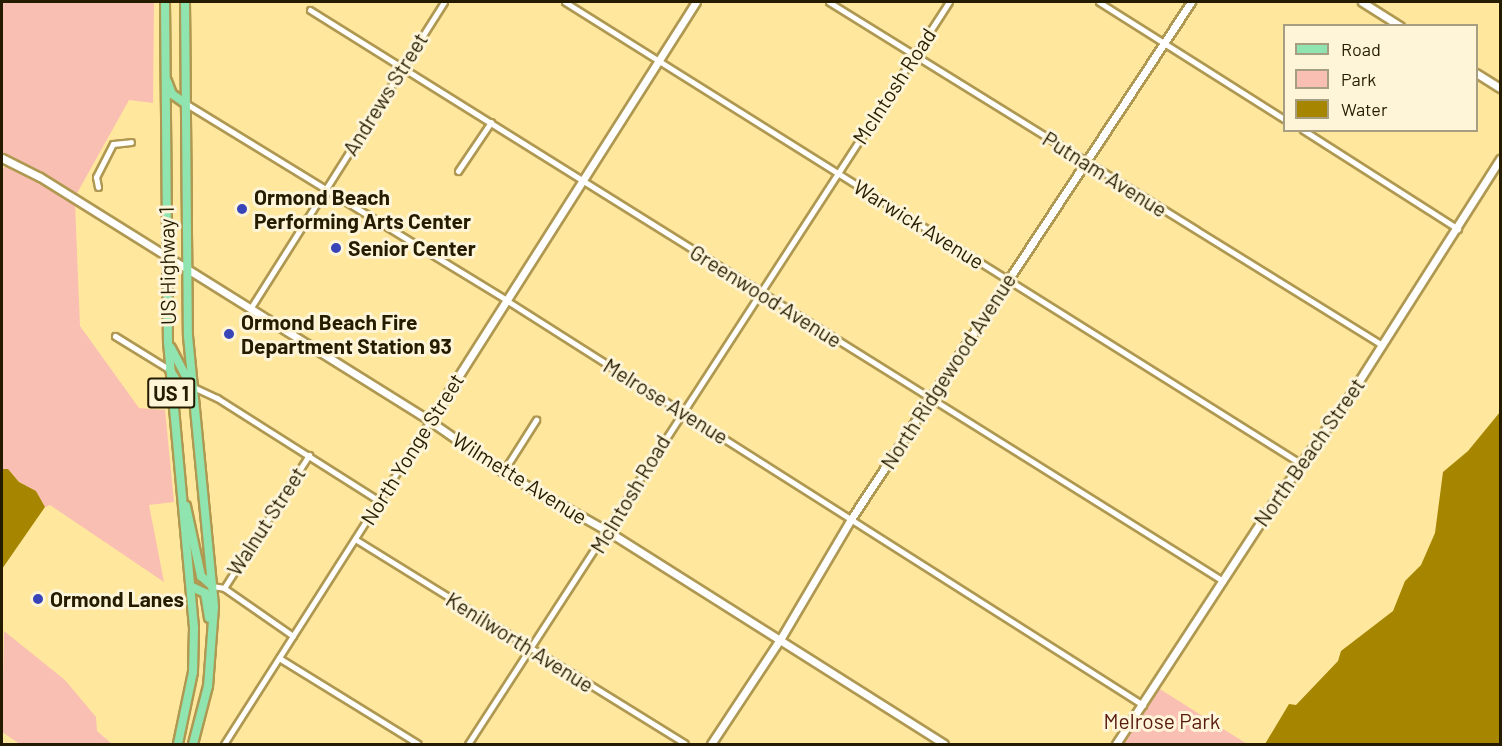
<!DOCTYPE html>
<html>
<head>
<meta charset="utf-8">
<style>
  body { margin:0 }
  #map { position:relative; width:1502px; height:746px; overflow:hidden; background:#ffe79e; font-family:Barlow,sans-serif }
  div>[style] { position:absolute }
  .green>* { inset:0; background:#fabfb3 }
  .water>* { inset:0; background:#a68600 }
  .roads { filter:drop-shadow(2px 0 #af9851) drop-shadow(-2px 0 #af9851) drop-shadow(0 2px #af9851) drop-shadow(0 -2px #af9851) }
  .minor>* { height:5px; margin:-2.5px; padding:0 2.5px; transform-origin:2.5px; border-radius:2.5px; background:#fff }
  .tertiary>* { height:7px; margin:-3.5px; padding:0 3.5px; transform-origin:3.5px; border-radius:3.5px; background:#fff }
  .primary>* { height:8px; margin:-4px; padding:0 4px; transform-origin:4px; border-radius:4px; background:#8fe4af }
  .dots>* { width:16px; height:16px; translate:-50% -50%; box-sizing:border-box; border:3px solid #fef5d9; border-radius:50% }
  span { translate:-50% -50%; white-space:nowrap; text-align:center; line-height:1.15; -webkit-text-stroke:6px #fef5d9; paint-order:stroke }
  .shield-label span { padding:2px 4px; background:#fef5d9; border:2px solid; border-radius:4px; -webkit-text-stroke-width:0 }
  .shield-label { font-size:20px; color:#251c00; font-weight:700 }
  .street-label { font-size:21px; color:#251c00 }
  .poi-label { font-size:21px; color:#251c00; font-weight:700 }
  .left { translate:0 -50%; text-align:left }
  .park-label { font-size:21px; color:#59190f }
  .frame { position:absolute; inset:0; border:3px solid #251c00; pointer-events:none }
  .legend { position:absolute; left:1283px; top:24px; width:195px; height:108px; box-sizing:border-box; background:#fef5d9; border:2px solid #a79e82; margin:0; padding:8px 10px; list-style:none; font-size:18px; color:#251c00 }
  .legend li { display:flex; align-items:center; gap:12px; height:30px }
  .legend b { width:30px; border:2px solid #a79e82 }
</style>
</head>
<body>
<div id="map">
  <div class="green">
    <div style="clip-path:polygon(2px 2px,154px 2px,153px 103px,129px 100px,76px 195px,2px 154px)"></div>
    <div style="clip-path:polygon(9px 165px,75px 204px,80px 326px,139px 408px,165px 410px,174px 502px,149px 505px,164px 582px,50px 505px,45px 507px,36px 491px,19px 482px,8px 469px,2px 469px,2px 169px)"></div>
    <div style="clip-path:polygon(4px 631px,65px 680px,96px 717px,97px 731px,112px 744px,20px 744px,2px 732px)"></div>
    <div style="clip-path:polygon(1155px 686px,1247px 744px,1116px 744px)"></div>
  </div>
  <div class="water">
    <div style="clip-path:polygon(1500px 412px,1500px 744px,1265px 744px,1289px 704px,1296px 705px,1338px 661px,1341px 651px,1393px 611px,1405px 581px,1421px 565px,1435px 533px,1443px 472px,1468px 451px)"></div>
    <div style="clip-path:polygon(2px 469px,8px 469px,19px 482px,36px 491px,45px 507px,2px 569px)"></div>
  </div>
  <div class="roads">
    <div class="minor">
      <div style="left:565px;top:2px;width:871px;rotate:32.1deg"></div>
      <div style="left:829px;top:2px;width:651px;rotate:31.81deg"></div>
      <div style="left:1099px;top:2px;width:219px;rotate:32.3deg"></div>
      <div style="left:310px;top:10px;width:1077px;rotate:32.02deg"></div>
      <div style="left:185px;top:103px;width:377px;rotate:31.5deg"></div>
      <div style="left:506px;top:300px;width:755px;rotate:32.45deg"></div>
      <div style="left:1303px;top:130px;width:184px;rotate:32.6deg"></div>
      <div style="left:458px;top:171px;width:59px;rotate:-56deg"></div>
      <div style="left:98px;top:187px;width:10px;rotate:-101deg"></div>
      <div style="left:96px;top:177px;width:37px;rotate:-63deg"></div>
      <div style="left:113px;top:144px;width:18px;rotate:-6deg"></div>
      <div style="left:250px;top:309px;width:363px;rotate:-57.7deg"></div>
      <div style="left:115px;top:336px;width:65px;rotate:31.7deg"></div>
      <div style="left:191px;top:386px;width:29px;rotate:25deg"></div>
      <div style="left:217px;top:398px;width:192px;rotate:32.4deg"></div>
      <div style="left:503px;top:472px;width:62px;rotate:-57.6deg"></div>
      <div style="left:355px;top:539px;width:388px;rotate:31.8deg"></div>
      <div style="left:212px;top:586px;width:12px;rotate:9deg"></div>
      <div style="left:224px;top:588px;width:84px;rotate:34.8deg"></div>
      <div style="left:224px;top:588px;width:158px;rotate:-57.4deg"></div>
      <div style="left:279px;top:658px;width:163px;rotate:31.7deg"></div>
      <div style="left:224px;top:744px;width:383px;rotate:-57.5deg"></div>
      <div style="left:468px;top:744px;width:884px;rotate:-57.05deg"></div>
    </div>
    <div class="tertiary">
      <div style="left:1362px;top:2px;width:45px;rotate:32.3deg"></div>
      <div style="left:1476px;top:73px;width:28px;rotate:32deg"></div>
      <div style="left:2px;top:158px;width:42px;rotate:26.6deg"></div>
      <div style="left:40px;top:177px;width:460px;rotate:32deg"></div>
      <div style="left:430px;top:421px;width:89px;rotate:34.9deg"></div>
      <div style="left:503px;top:472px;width:122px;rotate:29.5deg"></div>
      <div style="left:609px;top:532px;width:396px;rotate:32.3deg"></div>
      <div style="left:430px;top:421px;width:496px;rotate:-57.6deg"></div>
      <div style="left:711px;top:744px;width:127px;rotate:-56.6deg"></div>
      <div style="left:781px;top:638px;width:138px;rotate:-59.5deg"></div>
      <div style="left:851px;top:519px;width:619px;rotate:-56.67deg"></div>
      <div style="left:1116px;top:744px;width:284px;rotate:-56.9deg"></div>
      <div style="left:1271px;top:506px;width:140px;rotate:-54.6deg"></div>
      <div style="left:1352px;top:392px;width:276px;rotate:-57.6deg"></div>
    </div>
    <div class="primary">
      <div style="left:165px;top:2px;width:340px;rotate:89.5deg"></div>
      <div style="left:168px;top:342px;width:287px;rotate:84.8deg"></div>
      <div style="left:194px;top:628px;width:44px;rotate:91.3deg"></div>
      <div style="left:193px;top:672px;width:74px;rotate:101.8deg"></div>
      <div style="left:185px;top:2px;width:334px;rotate:89.5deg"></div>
      <div style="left:188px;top:336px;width:272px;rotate:84.5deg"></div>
      <div style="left:214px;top:607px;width:79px;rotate:94.3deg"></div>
      <div style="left:208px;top:686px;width:60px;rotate:104.5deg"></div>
      <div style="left:167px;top:81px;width:14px;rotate:69deg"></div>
      <div style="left:172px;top:94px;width:16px;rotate:35deg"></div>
      <div style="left:171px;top:348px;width:41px;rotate:62.2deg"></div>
      <div style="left:170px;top:370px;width:36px;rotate:58deg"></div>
      <div style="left:186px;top:506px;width:72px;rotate:77.9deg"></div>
      <div style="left:201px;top:576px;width:15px;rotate:42deg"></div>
      <div style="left:192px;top:587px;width:14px;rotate:25deg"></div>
      <div style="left:205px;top:593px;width:25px;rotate:81deg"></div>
    </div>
  </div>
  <div class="dots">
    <div style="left:242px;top:209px;background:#3845b8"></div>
    <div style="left:336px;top:248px;background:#3845b8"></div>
    <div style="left:229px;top:334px;background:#3845b8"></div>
    <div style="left:38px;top:599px;background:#3845b8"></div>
  </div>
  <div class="shield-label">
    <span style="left:171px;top:393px">US 1</span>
  </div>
  <div class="street-label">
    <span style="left:894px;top:86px;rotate:-57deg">McIntosh Road</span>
    <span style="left:385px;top:94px;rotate:-58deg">Andrews Street</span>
    <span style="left:1105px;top:174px;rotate:32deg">Putnam Avenue</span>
    <span style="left:919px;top:224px;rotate:32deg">Warwick Avenue</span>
    <span style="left:167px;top:266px;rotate:-91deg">US Highway 1</span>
    <span style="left:766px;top:296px;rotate:32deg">Greenwood Avenue</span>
    <span style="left:948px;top:371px;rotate:-57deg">North Ridgewood Avenue</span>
    <span style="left:666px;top:401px;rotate:32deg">Melrose Avenue</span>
    <span style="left:412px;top:449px;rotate:-58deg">North Yonge Street</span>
    <span style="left:1309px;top:452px;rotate:-55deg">North Beach Street</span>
    <span style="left:520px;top:478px;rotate:32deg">Wilmette Avenue</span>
    <span style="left:630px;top:494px;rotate:-59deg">McIntosh Road</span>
    <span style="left:266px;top:521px;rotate:-57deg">Walnut Street</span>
    <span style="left:520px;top:642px;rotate:32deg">Kenilworth Avenue</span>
  </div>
  <div class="poi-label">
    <span class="left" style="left:254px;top:209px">Ormond Beach<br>Performing Arts Center</span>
    <span class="left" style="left:348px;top:248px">Senior Center</span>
    <span class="left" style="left:241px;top:334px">Ormond Beach Fire<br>Department Station 93</span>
    <span class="left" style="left:50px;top:599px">Ormond Lanes</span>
  </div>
  <div class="park-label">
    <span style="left:1162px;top:721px">Melrose Park</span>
  </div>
  <div class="frame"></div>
  <ul class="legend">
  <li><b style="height:8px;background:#8fe4af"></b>Road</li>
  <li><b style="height:16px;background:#fabfb3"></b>Park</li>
  <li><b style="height:16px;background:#a68600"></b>Water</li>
  </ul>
</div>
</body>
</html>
